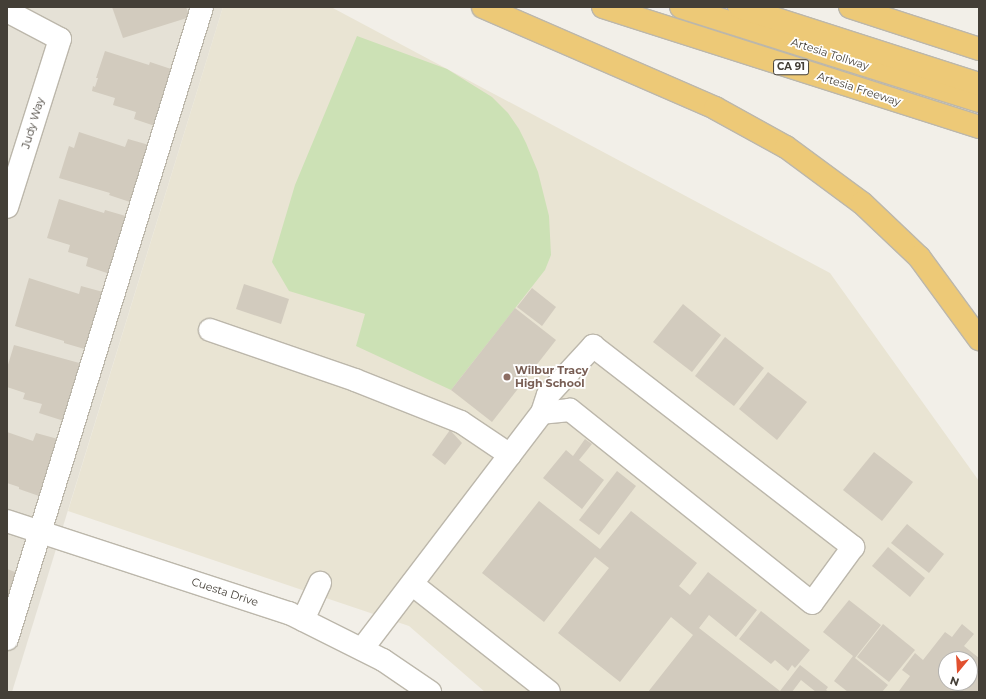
<!DOCTYPE html>
<html>
<head>
<meta charset="utf-8">
<style>
  body { margin:0 }
  #map { position:relative; width:986px; height:699px; overflow:hidden; background:#f2efe8; font-family:Montserrat,sans-serif }
  div>[style] { position:absolute }
  .residential>* { inset:0; background:#e5e1d6 }
  .education>* { inset:0; background:#e9e4d3 }
  .green>* { inset:0; background:#cce1b5 }
  .building>* { inset:0; background:#d2cbbe }
  .roads { filter:drop-shadow(1px 0 #bcb7ab) drop-shadow(-1px 0 #bcb7ab) drop-shadow(0 1px #bcb7ab) drop-shadow(0 -1px #bcb7ab) }
  .minor>* { height:22px; margin:-11px; padding:0 11px; transform-origin:11px; border-radius:11px; background:#fff }
  .highway>* { height:22px; margin:-11px; padding:0 11px; transform-origin:11px; border-radius:11px; background:#edc977 }
  .dots>* { width:11px; height:11px; translate:-50% -50%; box-sizing:border-box; border:2px solid #fff; border-radius:50% }
  span { translate:-50% -50%; white-space:nowrap; text-align:center; line-height:1.15; -webkit-text-stroke:3.5px #fff; paint-order:stroke }
  .shield-label span { padding:1px 3px; background:#fff; border:1px solid; border-radius:3px; -webkit-text-stroke-width:0 }
  .shield-label { font-size:10px; color:#443f37; font-weight:700 }
  .street-label { font-size:11px; color:#443f37 }
  .education-label { font-size:11px; color:#785e54; font-weight:700 }
  .left { translate:0 -50%; text-align:left }
  .frame { position:absolute; inset:0; border:8px solid #443f37; pointer-events:none }
  .north { position:absolute; left:938px; top:651px; width:40px; height:40px; box-sizing:border-box; background:#fff; border:1px solid #b4b2af; border-radius:50%; rotate:198deg; font-size:11px; font-weight:700; line-height:16px; text-align:center; color:#443f37 }
  .north::after { content:''; display:block; margin:auto; width:14px; height:18px; background:#e1502f; clip-path:polygon(50% 0,100% 100%,50% 72%,0 100%) }
</style>
</head>
<body>
<div id="map">
  <div class="residential">
    <div style="clip-path:polygon(7px 7px,223px 7px,12px 692px,7px 692px)"></div>
  </div>
  <div class="education">
    <div style="clip-path:polygon(evenodd,223px 7px,331px 7px,830px 273px,979px 481px,979px 692px,485px 692px,409px 626px,68px 511px,223px 7px,946px 659px,970px 659px,970px 683px,946px 683px,946px 659px)"></div>
  </div>
  <div class="green">
    <div style="clip-path:polygon(357px 36px,447px 69px,492px 97px,508px 113px,519px 129px,526px 143px,538px 172px,549px 216px,551px 255px,545px 270px,451px 390px,356px 346px,365px 314px,289px 291px,272px 262px,295px 185px)"></div>
  </div>
  <div class="building">
    <div style="clip-path:polygon(112px 7px,186px 7px,190px 17px,123px 38px)"></div>
    <div style="clip-path:polygon(105px 51px,149px 65px,150px 62px,174px 70px,155px 126px,134px 119px,136px 112px,113px 105px,115px 98px,92px 91px,93px 86px,95px 87px,98px 78px,96px 78px)"></div>
    <div style="clip-path:polygon(79px 132px,125px 147px,128px 139px,149px 145px,133px 203px,109px 195px,110px 193px,59px 178px,69px 146px,74px 148px)"></div>
    <div style="clip-path:polygon(59px 199px,104px 213px,105px 210px,129px 217px,110px 274px,86px 266px,88px 258px,68px 252px,70px 245px,47px 238px)"></div>
    <div style="clip-path:polygon(29px 278px,79px 294px,81px 286px,103px 292px,88px 350px,64px 343px,64px 341px,15px 326px)"></div>
    <div style="clip-path:polygon(244px 284px,289px 299px,281px 324px,236px 309px)"></div>
    <div style="clip-path:polygon(532px 288px,556px 307px,542px 326px,517px 307px)"></div>
    <div style="clip-path:polygon(683px 304px,721px 335px,692px 372px,653px 342px)"></div>
    <div style="clip-path:polygon(515px 308px,556px 340px,492px 422px,451px 390px)"></div>
    <div style="clip-path:polygon(725px 337px,764px 368px,734px 406px,695px 376px)"></div>
    <div style="clip-path:polygon(14px 345px,83px 364px,64px 421px,39px 413px,42px 404px,23px 399px,25px 393px,7px 387px,7px 368px)"></div>
    <div style="clip-path:polygon(768px 372px,807px 402px,777px 440px,739px 409px)"></div>
    <div style="clip-path:polygon(450px 430px,462px 443px,445px 465px,432px 455px)"></div>
    <div style="clip-path:polygon(7px 432px,33px 441px,36px 433px,58px 439px,42px 497px,19px 489px,19px 487px,7px 483px)"></div>
    <div style="clip-path:polygon(585px 439px,592px 444px,579px 460px,604px 480px,582px 509px,543px 478px,566px 450px,573px 456px)"></div>
    <div style="clip-path:polygon(874px 452px,913px 482px,882px 521px,843px 490px)"></div>
    <div style="clip-path:polygon(617px 471px,636px 486px,599px 535px,579px 520px)"></div>
    <div style="clip-path:polygon(539px 501px,600px 549px,631px 511px,697px 563px,679px 586px,690px 595px,708px 572px,757px 610px,736px 637px,709px 615px,699px 628px,780px 691px,800px 665px,828px 687px,826px 690px,829px 692px,816px 692px,801px 680px,792px 692px,648px 692px,693px 635px,671px 617px,620px 682px,558px 633px,609px 568px,595px 557px,544px 622px,482px 573px)"></div>
    <div style="clip-path:polygon(907px 524px,944px 554px,929px 573px,891px 543px)"></div>
    <div style="clip-path:polygon(888px 547px,925px 578px,910px 597px,872px 566px)"></div>
    <div style="clip-path:polygon(7px 569px,18px 573px,7px 606px)"></div>
    <div style="clip-path:polygon(849px 600px,881px 625px,855px 658px,888px 685px,882px 692px,848px 692px,834px 681px,853px 656px,823px 632px)"></div>
    <div style="clip-path:polygon(761px 611px,810px 650px,795px 668px,792px 665px,788px 671px,775px 660px,771px 664px,739px 639px)"></div>
    <div style="clip-path:polygon(883px 624px,915px 650px,889px 682px,857px 657px)"></div>
    <div style="clip-path:polygon(evenodd,962px 624px,974px 634px,964px 646px,979px 658px,979px 692px,901px 692px,899px 691px,910px 676px,902px 670px,915px 653px,923px 660px,945px 632px,952px 637px,962px 624px,946px 659px,970px 659px,970px 683px,946px 683px,946px 659px)"></div>
  </div>
  <div class="roads">
    <div class="minor">
      <div style="left:7px;top:11px;width:60px;rotate:27.8deg"></div>
      <div style="left:60px;top:39px;width:176px;rotate:107.5deg"></div>
      <div style="left:210px;top:330px;width:153px;rotate:19deg"></div>
      <div style="left:355px;top:380px;width:114px;rotate:21.6deg"></div>
      <div style="left:461px;top:422px;width:59px;rotate:34deg"></div>
      <div style="left:7px;top:521px;width:297px;rotate:18.1deg"></div>
      <div style="left:289px;top:613px;width:105px;rotate:26.6deg"></div>
      <div style="left:383px;top:660px;width:57px;rotate:34.2deg"></div>
      <div style="left:412px;top:584px;width:174px;rotate:38.2deg"></div>
      <div style="left:303px;top:620px;width:41px;rotate:-65.3deg"></div>
      <div style="left:7px;top:639px;width:661px;rotate:-72.85deg"></div>
      <div style="left:362px;top:649px;width:297px;rotate:-52.7deg"></div>
      <div style="left:542px;top:413px;width:19px;rotate:-72deg"></div>
      <div style="left:548px;top:395px;width:67px;rotate:-47.4deg"></div>
      <div style="left:593px;top:346px;width:329px;rotate:37.7deg"></div>
      <div style="left:853px;top:547px;width:69px;rotate:126.2deg"></div>
      <div style="left:812px;top:603px;width:310px;rotate:-141.4deg"></div>
      <div style="left:570px;top:410px;width:28px;rotate:174deg"></div>
    </div>
    <div class="highway">
      <div style="left:483px;top:7px;width:253px;rotate:23.5deg"></div>
      <div style="left:715px;top:108px;width:81px;rotate:28.8deg"></div>
      <div style="left:786px;top:147px;width:94px;rotate:36.4deg"></div>
      <div style="left:862px;top:203px;width:79px;rotate:43.5deg"></div>
      <div style="left:919px;top:257px;width:102px;rotate:53.8deg"></div>
      <div style="left:603px;top:7px;width:395px;rotate:17.7deg"></div>
      <div style="left:681px;top:7px;width:312px;rotate:17.5deg"></div>
      <div style="left:739px;top:7px;width:252px;rotate:17.8deg"></div>
      <div style="left:850px;top:7px;width:136px;rotate:18deg"></div>
    </div>
  </div>
  <div class="dots">
    <div style="left:507px;top:377px;background:#8d6e63"></div>
  </div>
  <div class="shield-label">
    <span style="left:791px;top:67px">CA 91</span>
  </div>
  <div class="street-label">
    <span style="left:830px;top:54px;rotate:18deg">Artesia Tollway</span>
    <span style="left:859px;top:89px;rotate:18deg">Artesia Freeway</span>
    <span style="left:33px;top:123px;rotate:-73deg">Judy Way</span>
    <span style="left:225px;top:592px;rotate:18deg">Cuesta Drive</span>
  </div>
  <div class="education-label">
    <span class="left" style="left:515px;top:377px">Wilbur Tracy<br>High School</span>
  </div>
  <div class="frame"></div>
  <div class="north">N</div>
</div>
</body>
</html>
